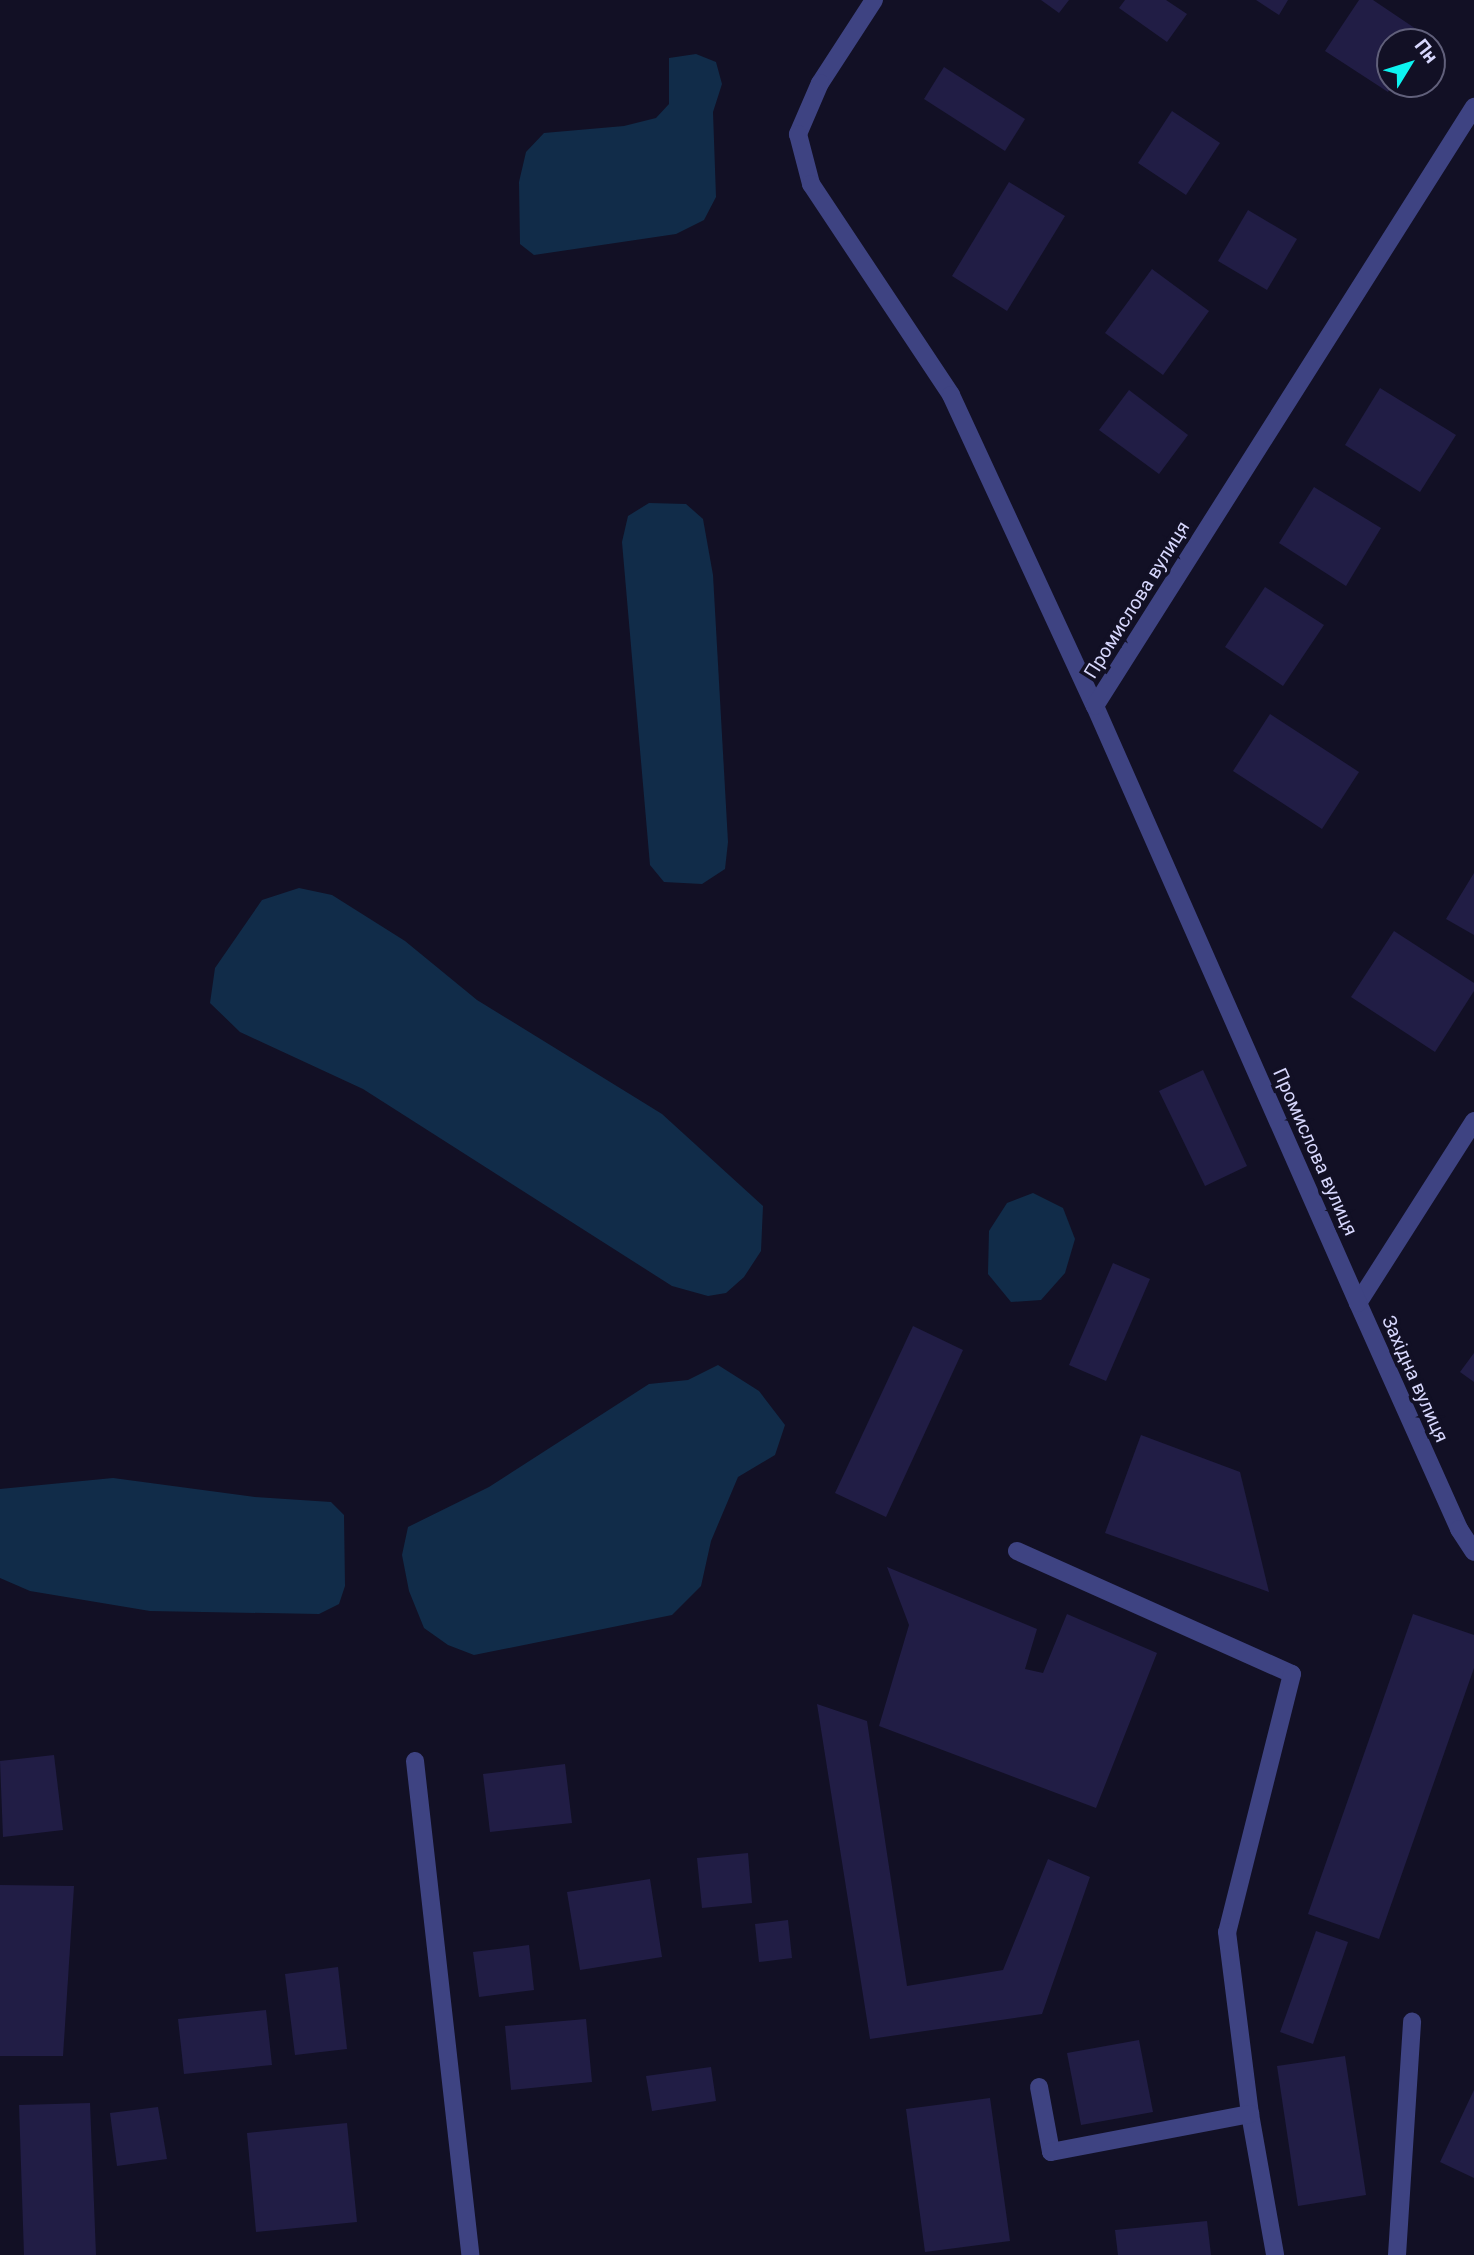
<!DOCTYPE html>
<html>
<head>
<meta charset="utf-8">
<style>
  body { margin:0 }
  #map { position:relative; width:1474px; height:2255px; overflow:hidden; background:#121025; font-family:Roboto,sans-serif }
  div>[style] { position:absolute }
  .water>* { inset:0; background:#112c49 }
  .building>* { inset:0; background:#211d45 }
  .minor>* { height:18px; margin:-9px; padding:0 9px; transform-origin:9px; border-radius:9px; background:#3e4382 }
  span { translate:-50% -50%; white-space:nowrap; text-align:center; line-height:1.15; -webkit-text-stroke:7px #121025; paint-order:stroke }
  .street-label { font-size:19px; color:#d7d7fd }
  .north { position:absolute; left:1376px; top:28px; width:70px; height:70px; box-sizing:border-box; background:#121025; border:2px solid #61607b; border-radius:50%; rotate:52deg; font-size:19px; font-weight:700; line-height:28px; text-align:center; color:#d7d7fd }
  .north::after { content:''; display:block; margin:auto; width:24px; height:32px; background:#0df3f1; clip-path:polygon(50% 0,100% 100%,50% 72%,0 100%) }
</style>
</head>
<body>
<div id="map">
  <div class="water">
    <div style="clip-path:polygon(696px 54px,716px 62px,722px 84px,713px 112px,716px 197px,704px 220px,676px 234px,534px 255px,520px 244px,519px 182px,526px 152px,544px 133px,624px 126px,656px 118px,669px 104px,669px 58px)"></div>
    <div style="clip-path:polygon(649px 503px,686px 504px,703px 519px,713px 575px,728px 842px,725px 869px,702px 884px,664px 882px,650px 865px,622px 542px,628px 516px)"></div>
    <div style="clip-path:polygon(299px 888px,332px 895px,405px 941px,477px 1000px,662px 1114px,763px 1206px,761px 1251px,744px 1277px,726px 1293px,708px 1296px,672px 1286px,363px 1089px,240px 1032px,210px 1003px,215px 968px,262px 900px)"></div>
    <div style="clip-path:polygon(1033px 1193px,1063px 1208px,1075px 1239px,1065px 1273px,1041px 1300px,1011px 1302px,988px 1274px,989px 1231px,1007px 1203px)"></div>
    <div style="clip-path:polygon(718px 1365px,759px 1391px,785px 1425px,775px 1455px,738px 1477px,711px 1541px,701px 1586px,672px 1615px,474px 1655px,448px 1645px,424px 1628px,409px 1591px,402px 1555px,408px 1527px,489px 1487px,649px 1384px,688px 1380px)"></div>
    <div style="clip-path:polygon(113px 1478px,255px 1497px,331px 1502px,344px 1515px,345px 1586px,339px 1604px,319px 1614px,150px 1611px,30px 1591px,0 1578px,0 1489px)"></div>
  </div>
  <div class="building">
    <div style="clip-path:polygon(1041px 0,1069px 0,1059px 13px)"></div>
    <div style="clip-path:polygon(1125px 0,1166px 0,1187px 14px,1167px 42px,1119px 8px)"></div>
    <div style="clip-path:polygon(1256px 0,1288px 0,1279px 15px)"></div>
    <div style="clip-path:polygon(1359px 0,1373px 0,1425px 35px,1421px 42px,1390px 42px,1393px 84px,1388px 92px,1325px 51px)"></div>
    <div style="clip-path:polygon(944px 67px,1025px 119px,1005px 151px,924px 99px)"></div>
    <div style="clip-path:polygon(1172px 111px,1220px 143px,1186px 195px,1138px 163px)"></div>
    <div style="clip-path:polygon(1009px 182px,1065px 216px,1007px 311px,952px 276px)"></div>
    <div style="clip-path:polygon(1248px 210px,1297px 239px,1267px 290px,1218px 261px)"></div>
    <div style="clip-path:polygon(1152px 269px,1209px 311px,1163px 375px,1105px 333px)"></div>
    <div style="clip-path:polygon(1380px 388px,1456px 435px,1420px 492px,1345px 445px)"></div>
    <div style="clip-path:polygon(1129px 390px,1188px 435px,1159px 474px,1099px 430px)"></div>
    <div style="clip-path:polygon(1314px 487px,1381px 528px,1346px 586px,1279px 543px)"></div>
    <div style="clip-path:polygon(1265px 587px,1324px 625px,1283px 686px,1225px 647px)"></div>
    <div style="clip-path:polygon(1270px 714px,1359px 772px,1322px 829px,1233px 771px)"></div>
    <div style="clip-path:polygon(1474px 873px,1474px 935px,1446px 919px)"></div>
    <div style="clip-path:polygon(1394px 931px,1474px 983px,1474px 991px,1435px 1052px,1351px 997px)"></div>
    <div style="clip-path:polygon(1203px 1070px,1247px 1166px,1205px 1186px,1159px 1091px)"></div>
    <div style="clip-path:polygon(1113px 1263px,1150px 1279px,1106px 1381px,1069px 1365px)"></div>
    <div style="clip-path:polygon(913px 1326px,963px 1350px,886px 1517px,835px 1493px)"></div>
    <div style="clip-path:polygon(1474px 1353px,1474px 1382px,1460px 1372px)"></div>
    <div style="clip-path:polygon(1141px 1435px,1240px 1472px,1269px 1592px,1105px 1533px)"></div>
    <div style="clip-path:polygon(887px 1567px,1037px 1629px,1025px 1669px,1043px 1673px,1067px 1614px,1157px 1653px,1096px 1808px,879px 1726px,909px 1625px)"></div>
    <div style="clip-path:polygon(1413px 1614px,1474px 1635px,1474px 1668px,1379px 1939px,1308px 1914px)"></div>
    <div style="clip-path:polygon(817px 1704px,867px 1721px,907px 1986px,1003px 1970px,1048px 1859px,1090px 1877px,1042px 2014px,870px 2039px)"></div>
    <div style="clip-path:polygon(54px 1755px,63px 1830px,3px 1837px,0 1761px)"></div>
    <div style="clip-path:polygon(565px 1764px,572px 1823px,490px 1832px,483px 1774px)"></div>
    <div style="clip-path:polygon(748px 1853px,752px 1903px,702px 1908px,697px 1858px)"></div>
    <div style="clip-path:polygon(650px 1879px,662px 1957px,580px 1970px,567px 1892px)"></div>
    <div style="clip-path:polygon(0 1885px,74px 1886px,63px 2056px,0 2056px)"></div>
    <div style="clip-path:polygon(788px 1920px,792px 1958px,759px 1962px,755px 1924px)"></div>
    <div style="clip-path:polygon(1316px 1931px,1348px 1942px,1313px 2044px,1280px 2032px)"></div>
    <div style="clip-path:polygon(529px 1945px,534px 1990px,479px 1997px,473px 1952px)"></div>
    <div style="clip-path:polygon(338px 1967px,347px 2049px,295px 2055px,285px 1974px)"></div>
    <div style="clip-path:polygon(266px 2010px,272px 2065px,184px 2074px,178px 2019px)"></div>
    <div style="clip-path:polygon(586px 2019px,592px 2082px,511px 2090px,505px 2026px)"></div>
    <div style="clip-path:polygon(1139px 2040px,1153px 2112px,1081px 2125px,1067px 2053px)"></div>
    <div style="clip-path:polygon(1345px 2056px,1366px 2195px,1298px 2206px,1277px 2066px)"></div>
    <div style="clip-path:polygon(711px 2067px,716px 2101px,652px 2111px,646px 2076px)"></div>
    <div style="clip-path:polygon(1474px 2090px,1474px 2178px,1440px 2162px)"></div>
    <div style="clip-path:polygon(990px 2098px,1010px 2241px,925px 2252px,906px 2109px)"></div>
    <div style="clip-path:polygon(90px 2103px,96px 2255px,24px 2255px,19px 2105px)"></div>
    <div style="clip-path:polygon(158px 2107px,167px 2159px,117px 2166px,110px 2113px)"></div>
    <div style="clip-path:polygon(347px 2123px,357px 2222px,256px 2232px,247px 2133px)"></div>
    <div style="clip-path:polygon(1207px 2221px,1211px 2255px,1118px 2255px,1115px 2230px)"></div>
  </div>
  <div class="minor">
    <div style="left:874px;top:0;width:99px;rotate:123deg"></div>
    <div style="left:820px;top:83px;width:56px;rotate:113.3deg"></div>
    <div style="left:798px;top:134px;width:52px;rotate:75.4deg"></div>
    <div style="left:811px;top:184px;width:253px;rotate:56.4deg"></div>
    <div style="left:951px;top:395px;width:343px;rotate:65.2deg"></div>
    <div style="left:1474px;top:1121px;width:216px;rotate:122.5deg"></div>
    <div style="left:1358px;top:1303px;width:248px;rotate:65.9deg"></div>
    <div style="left:1459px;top:1529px;width:27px;rotate:57deg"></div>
    <div style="left:1358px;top:1303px;width:652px;rotate:-113.78deg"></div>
    <div style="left:1095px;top:706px;width:709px;rotate:-57.68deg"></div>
    <div style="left:1017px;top:1551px;width:301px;rotate:24.1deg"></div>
    <div style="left:1292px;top:1674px;width:266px;rotate:104.1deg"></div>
    <div style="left:1227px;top:1932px;width:183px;rotate:82.8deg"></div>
    <div style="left:1250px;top:2114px;width:143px;rotate:79.9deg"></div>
    <div style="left:415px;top:1761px;width:497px;rotate:83.6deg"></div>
    <div style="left:1039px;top:2087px;width:66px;rotate:79.5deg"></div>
    <div style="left:1051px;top:2152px;width:203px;rotate:-10.8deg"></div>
    <div style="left:1397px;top:2255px;width:234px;rotate:-86.3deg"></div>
  </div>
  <div class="street-label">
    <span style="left:1137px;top:600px;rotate:-58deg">Промислова вулиця</span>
    <span style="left:1315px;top:1152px;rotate:66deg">Промислова вулиця</span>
    <span style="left:1415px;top:1379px;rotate:66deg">Західна вулиця</span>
  </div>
  <div class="north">Пн</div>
</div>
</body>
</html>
